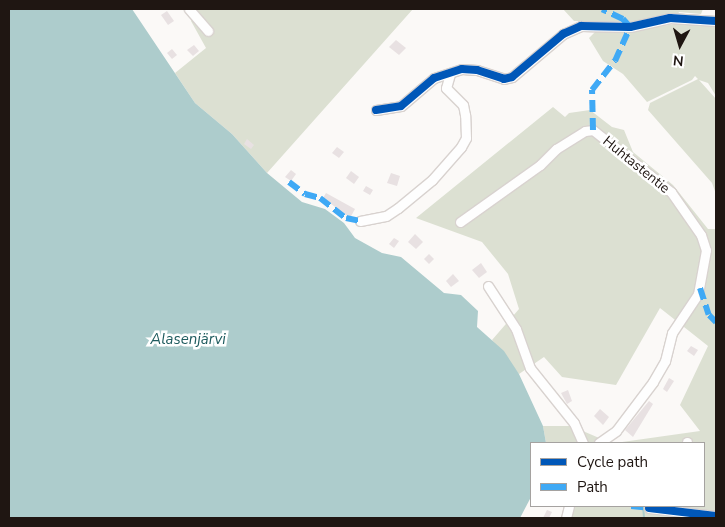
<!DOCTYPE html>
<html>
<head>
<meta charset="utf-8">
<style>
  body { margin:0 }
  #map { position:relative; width:725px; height:527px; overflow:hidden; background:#fbf9f7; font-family:"Nunito Sans",sans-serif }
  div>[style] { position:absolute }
  .green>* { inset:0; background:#dce0d2 }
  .water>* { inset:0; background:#adcccc }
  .stream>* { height:2px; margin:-1px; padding:0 1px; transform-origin:1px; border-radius:1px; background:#adcccc }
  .building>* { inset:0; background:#e8e1e2 }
  .roads { filter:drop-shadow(1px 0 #d8d2cf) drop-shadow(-1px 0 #d8d2cf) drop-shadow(0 1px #d8d2cf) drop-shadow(0 -1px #d8d2cf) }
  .minor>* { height:9px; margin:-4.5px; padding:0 4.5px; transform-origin:4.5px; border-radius:4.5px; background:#fefefe }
  .quiet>* { height:6px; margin-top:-3px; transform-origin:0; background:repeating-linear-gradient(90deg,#3fa9f5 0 12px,transparent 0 18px) }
  .cycleway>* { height:8px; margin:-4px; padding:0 4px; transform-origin:4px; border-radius:4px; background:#0057b8 }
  span { translate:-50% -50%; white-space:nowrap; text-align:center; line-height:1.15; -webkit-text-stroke:5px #fff; paint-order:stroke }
  .street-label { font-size:14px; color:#1f1612 }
  .water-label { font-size:15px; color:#1e5b5e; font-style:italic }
  .frame { position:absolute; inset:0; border:10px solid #1f1612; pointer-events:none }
  .legend { position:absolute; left:530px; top:442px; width:175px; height:65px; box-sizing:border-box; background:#fff; border:1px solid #a5a2a0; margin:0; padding:6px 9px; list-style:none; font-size:15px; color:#1f1612 }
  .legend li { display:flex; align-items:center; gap:10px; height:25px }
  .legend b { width:25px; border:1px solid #a5a2a0 }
  .north { position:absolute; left:655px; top:20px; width:50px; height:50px; -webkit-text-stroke:4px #fff; paint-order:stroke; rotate:186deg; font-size:14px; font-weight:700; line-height:20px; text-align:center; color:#1f1612 }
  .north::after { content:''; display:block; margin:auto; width:18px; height:22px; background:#1f1612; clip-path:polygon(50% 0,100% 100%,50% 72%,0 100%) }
</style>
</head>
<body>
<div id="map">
  <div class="green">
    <div style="clip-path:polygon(197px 9px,413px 9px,267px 173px,232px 134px,195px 103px,175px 73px,206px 48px,191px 21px)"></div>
    <div style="clip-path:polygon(563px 9px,703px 9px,701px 14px,679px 12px,677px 16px,635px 22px,574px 21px)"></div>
    <div style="clip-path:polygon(680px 23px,716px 26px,716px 96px,708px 83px,699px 80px,716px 99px,716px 194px,712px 183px,648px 110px,650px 103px,698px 79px,695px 76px,692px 80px,647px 102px,623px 74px,603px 61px,589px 38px,596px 31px,628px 32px)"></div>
    <div style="clip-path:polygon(553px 107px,565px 117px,569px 113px,590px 110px,612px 127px,624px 130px,633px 152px,673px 185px,708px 229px,716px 229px,716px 518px,563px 518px,566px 506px,704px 506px,704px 443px,615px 443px,700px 431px,680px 405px,708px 346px,660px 308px,616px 385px,562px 377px,544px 357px,519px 374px,492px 340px,519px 309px,508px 274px,482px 242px,416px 218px)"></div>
    <div style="clip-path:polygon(543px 426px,571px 426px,611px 443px,546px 443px)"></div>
  </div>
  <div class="water">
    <div style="clip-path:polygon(9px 9px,132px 9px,195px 103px,232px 134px,267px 173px,302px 202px,325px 209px,344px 223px,355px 238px,382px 253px,401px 257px,444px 293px,461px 295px,478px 311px,477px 327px,504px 351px,519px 374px,543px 426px,546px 443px,531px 443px,531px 497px,520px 518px,9px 518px)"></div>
  </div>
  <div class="stream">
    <div style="left:643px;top:506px;width:12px;rotate:85deg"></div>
  </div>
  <div class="building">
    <div style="clip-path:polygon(167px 11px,174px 21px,168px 25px,161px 15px)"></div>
    <div style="clip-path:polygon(396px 40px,406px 48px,399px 55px,389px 47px)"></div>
    <div style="clip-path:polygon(194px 45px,199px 51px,193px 56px,187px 50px)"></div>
    <div style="clip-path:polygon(172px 49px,177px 55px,172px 59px,167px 53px)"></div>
    <div style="clip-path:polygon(247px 139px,254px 145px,251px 149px,244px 144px)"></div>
    <div style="clip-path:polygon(337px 147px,344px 152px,339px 158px,332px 153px)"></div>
    <div style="clip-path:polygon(291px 170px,296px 174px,291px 181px,285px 177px)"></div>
    <div style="clip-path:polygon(351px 171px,359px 177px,354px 184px,346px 178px)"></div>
    <div style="clip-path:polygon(391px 173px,400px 176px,397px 186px,387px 183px)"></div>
    <div style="clip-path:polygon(366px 186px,373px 190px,370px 195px,363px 191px)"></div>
    <div style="clip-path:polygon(326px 193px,355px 209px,350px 218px,323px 198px)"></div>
    <div style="clip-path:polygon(415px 234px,423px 242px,416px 249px,408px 242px)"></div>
    <div style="clip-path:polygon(394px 238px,399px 241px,394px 248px,389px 244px)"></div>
    <div style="clip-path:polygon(429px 254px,434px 259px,429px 264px,424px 259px)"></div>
    <div style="clip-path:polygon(481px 263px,487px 272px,479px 278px,472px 270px)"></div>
    <div style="clip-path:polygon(453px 274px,459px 281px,451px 287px,446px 281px)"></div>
    <div style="clip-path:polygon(691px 346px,698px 350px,694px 356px,687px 351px)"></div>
    <div style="clip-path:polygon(669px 378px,674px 381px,667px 392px,663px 389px)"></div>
    <div style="clip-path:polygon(568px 390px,572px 401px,567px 404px,561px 393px)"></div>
    <div style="clip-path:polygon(649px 401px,653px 404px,633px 437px,625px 430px)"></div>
    <div style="clip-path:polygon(600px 409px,609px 417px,603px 425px,594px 416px)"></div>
    <div style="clip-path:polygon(547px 510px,552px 512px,549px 518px,543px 518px)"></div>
  </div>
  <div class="roads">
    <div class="minor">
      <div style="left:189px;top:9px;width:29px;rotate:49deg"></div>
      <div style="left:376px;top:110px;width:25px;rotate:-9deg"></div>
      <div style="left:401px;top:106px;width:43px;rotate:-40.3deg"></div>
      <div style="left:434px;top:78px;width:29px;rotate:-18deg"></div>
      <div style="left:462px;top:69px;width:15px;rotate:4deg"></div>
      <div style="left:477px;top:70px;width:28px;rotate:18deg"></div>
      <div style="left:504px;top:79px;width:8px;rotate:-14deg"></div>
      <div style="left:512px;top:77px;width:67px;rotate:-40.1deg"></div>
      <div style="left:563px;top:34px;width:20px;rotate:-24deg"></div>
      <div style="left:581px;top:26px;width:49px;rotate:1.2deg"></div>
      <div style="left:630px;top:27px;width:41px;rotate:-12.7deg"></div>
      <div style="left:670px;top:18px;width:46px;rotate:3.7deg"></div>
      <div style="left:360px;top:221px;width:26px;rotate:-11deg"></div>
      <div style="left:386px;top:216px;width:14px;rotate:-34deg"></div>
      <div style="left:398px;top:208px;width:44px;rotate:-39.5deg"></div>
      <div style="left:432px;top:180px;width:44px;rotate:-48.7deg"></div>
      <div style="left:461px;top:147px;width:10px;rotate:-61deg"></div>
      <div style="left:466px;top:138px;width:23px;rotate:-92deg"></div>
      <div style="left:465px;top:115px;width:10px;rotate:-101deg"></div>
      <div style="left:463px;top:105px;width:24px;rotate:-135deg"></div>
      <div style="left:446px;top:88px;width:15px;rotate:-74deg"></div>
      <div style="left:460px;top:222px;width:98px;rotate:-35.5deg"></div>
      <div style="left:540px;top:165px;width:23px;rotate:-45deg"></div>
      <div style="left:556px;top:149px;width:34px;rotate:-32deg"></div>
      <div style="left:585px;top:131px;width:8px;rotate:-7deg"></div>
      <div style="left:593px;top:130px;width:100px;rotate:38.5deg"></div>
      <div style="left:671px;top:192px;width:52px;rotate:55.1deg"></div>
      <div style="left:701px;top:235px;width:16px;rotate:72deg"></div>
      <div style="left:706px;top:250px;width:45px;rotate:100.3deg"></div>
      <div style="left:698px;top:294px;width:47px;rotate:123.7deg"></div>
      <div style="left:672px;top:333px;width:29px;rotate:104deg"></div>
      <div style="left:665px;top:361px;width:24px;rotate:120deg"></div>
      <div style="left:653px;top:382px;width:61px;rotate:127.1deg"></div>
      <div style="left:616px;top:431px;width:21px;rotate:145deg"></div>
      <div style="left:488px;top:286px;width:51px;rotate:56.9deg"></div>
      <div style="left:516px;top:329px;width:41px;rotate:70.3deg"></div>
      <div style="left:530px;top:368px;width:70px;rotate:51.3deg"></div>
      <div style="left:574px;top:423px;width:22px;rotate:66deg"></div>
      <div style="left:687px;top:443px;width:1px;rotate:-90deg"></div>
      <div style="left:649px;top:508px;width:67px;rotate:6.8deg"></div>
      <div style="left:566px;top:518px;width:12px;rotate:-76deg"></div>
    </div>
  </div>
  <div class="quiet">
    <div style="left:593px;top:130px;width:40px;rotate:-91.4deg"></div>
    <div style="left:592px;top:90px;width:37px;rotate:-52deg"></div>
    <div style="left:615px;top:61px;width:37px;rotate:-66deg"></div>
    <div style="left:630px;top:27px;width:11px;rotate:-131deg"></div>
    <div style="left:623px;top:19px;width:23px;rotate:-155deg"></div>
    <div style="left:289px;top:182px;width:20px;rotate:37deg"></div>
    <div style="left:305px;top:194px;width:16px;rotate:15deg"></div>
    <div style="left:320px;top:198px;width:33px;rotate:38deg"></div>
    <div style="left:346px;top:218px;width:14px;rotate:12deg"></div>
    <div style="left:700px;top:288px;width:28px;rotate:72deg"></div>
    <div style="left:709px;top:315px;width:10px;rotate:45deg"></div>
    <div style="left:631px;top:506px;width:18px;rotate:6deg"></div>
  </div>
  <div class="cycleway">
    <div style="left:376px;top:110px;width:25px;rotate:-9deg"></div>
    <div style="left:401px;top:106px;width:43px;rotate:-40.3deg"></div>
    <div style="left:434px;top:78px;width:29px;rotate:-18deg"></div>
    <div style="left:462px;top:69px;width:15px;rotate:4deg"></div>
    <div style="left:477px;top:70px;width:28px;rotate:18deg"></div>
    <div style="left:504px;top:79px;width:8px;rotate:-14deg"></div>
    <div style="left:512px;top:77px;width:67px;rotate:-40.1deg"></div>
    <div style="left:563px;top:34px;width:20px;rotate:-24deg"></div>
    <div style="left:581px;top:26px;width:49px;rotate:1.2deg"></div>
    <div style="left:630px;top:27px;width:41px;rotate:-12.7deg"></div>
    <div style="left:670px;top:18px;width:46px;rotate:3.7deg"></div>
    <div style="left:649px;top:508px;width:67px;rotate:6.8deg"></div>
  </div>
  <div class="street-label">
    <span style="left:636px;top:165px;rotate:39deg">Huhtastentie</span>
  </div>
  <div class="water-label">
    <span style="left:188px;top:340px">Alasenjärvi</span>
  </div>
  <div class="frame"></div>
  <ul class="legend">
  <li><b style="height:6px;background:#0057b8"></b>Cycle path</li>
  <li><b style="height:6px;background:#3fa9f5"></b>Path</li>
  </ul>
  <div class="north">N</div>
</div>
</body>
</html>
